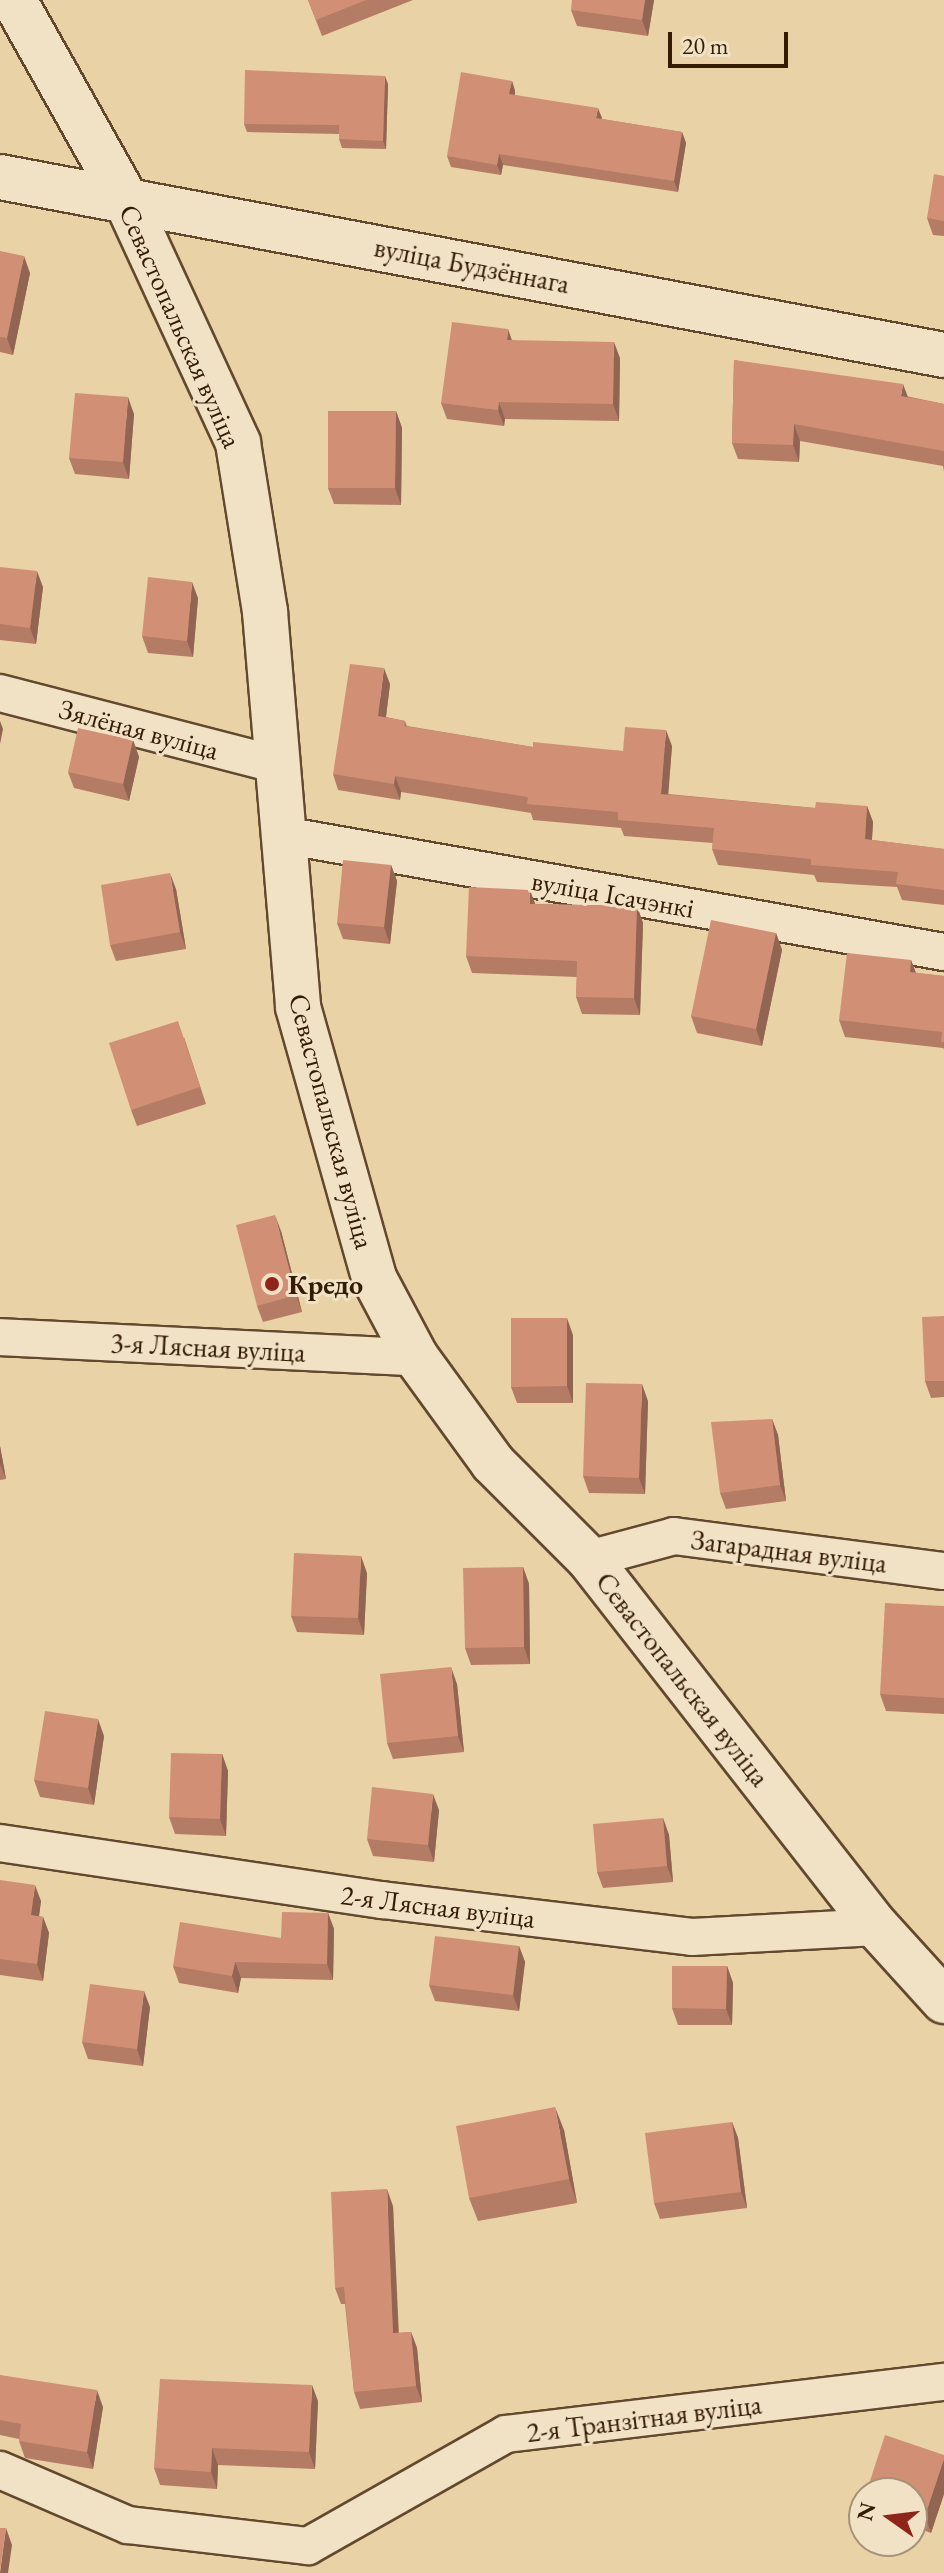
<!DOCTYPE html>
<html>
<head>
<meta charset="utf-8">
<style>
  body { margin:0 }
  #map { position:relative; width:944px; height:2573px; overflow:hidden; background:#ead2a7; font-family:"EB Garamond",serif }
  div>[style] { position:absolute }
  .roads { filter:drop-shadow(2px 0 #62492d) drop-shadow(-2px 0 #62492d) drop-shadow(0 2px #62492d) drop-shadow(0 -2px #62492d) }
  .street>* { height:36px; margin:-18px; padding:0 18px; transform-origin:18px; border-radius:18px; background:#f1e2c6 }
  .secondary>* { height:44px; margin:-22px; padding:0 22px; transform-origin:22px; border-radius:22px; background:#f1e2c6 }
  .wall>* { inset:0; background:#b47c65 }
  .shaded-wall>* { inset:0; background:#926553 }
  .building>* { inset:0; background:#d19076 }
  .dots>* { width:22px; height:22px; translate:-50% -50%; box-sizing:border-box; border:4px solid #f1e2c6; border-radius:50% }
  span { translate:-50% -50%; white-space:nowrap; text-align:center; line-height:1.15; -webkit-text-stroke:6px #f1e2c6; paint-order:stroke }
  .street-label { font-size:28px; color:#341b04 }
  .poi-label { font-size:28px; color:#341b04; font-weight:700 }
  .left { translate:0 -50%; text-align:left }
  .north { position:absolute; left:848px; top:2477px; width:80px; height:80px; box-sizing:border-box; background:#f1e2c6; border:2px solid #a59278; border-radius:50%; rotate:284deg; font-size:22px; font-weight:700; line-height:32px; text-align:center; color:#341b04 }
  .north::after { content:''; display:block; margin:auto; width:28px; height:36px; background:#8f2418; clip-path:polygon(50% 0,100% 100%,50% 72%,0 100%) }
  .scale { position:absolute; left:668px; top:32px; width:120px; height:36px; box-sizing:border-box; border:4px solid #341b04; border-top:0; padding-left:10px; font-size:24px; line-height:28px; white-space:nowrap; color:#341b04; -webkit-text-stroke:6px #f1e2c6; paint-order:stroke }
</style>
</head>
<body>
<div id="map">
  <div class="roads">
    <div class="street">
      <div style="left:0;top:693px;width:287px;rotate:14.5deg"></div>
      <div style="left:283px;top:835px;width:671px;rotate:10.04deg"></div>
      <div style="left:0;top:1337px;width:416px;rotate:2.8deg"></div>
      <div style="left:589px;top:1559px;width:88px;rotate:-15.1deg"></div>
      <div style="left:674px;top:1536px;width:272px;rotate:7.4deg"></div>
      <div style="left:0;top:1843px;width:386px;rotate:8.5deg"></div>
      <div style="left:382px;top:1900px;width:312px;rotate:6.8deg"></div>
      <div style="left:692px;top:1937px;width:185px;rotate:-3.1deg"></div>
      <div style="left:0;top:2470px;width:139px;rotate:23.3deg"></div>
      <div style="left:128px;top:2525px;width:181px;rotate:6.7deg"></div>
      <div style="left:308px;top:2546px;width:227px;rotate:-29.5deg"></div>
      <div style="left:506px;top:2434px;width:441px;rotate:-6.8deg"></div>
    </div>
    <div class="secondary">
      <div style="left:14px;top:0;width:227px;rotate:60.7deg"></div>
      <div style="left:125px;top:198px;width:270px;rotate:65.2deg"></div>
      <div style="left:238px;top:443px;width:171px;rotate:80.9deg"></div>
      <div style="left:265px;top:612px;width:396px;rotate:85.2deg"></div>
      <div style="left:298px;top:1007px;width:281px;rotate:74.3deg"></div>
      <div style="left:374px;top:1278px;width:89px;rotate:62deg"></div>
      <div style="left:416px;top:1357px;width:131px;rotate:54deg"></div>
      <div style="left:493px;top:1463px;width:136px;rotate:45deg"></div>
      <div style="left:589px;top:1559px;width:467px;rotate:52deg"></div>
      <div style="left:877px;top:1927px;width:100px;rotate:47.8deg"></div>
      <div style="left:0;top:177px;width:961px;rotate:10.68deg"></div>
    </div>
  </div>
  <div class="wall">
    <div style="clip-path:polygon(308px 0,413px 0,322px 36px)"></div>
    <div style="clip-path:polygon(654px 0,648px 36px,577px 26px,571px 10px)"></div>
    <div style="clip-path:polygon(512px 81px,515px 91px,515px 95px,602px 118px,602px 119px,682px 132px,686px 143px,678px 192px,503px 165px,501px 175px,451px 167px,447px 156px)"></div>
    <div style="clip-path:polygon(388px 84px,386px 149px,342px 148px,339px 139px,339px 134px,247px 132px,244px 124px)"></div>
    <div style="clip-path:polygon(944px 176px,944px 236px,933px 235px,927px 218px)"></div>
    <div style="clip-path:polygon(0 251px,30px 273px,13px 355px,0 352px)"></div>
    <div style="clip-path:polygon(512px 340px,620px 358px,619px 421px,505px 419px,504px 426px,447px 419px,441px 403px)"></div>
    <div style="clip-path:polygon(734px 360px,944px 404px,944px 472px,943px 466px,800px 441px,799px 462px,738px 459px,732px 443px)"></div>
    <div style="clip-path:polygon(396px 411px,402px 428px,401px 505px,334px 504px,328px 488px)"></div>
    <div style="clip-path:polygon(134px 414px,129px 479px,75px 474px,69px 458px)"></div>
    <div style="clip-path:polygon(0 567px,43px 587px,36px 644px,0 640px)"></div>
    <div style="clip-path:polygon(198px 598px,193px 657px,148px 653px,142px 636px)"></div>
    <div style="clip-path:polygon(390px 684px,386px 717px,405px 721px,407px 726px,533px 747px,623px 751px,672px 746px,668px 794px,815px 808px,867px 806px,873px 822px,872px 840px,944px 849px,944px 905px,902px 900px,897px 887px,817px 882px,814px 875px,718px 865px,712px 849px,713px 843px,624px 836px,621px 828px,533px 820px,531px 813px,401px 792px,400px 800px,338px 790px,333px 774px)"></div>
    <div style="clip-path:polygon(133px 740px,139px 757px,129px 801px,74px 788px,68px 772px)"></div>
    <div style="clip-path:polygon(391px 865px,397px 881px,390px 944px,343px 939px,337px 923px)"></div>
    <div style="clip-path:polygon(176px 889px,186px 949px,116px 961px,110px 945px)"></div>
    <div style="clip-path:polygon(536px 904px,637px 906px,643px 923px,640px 1015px,582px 1014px,576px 997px,577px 977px,472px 973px,466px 956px)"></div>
    <div style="clip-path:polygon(776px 933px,782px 950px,762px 1046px,697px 1033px,691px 1016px)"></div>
    <div style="clip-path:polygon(911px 960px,916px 973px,944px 976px,944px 1049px,943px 1048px,845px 1037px,839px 1020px)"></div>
    <div style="clip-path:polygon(184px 1037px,206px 1104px,137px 1126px,131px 1110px)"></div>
    <div style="clip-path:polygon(281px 1231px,302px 1312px,263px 1322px,257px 1306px)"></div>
    <div style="clip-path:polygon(944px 1316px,944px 1397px,931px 1398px,925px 1381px)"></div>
    <div style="clip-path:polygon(573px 1335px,573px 1403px,517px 1403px,511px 1387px)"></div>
    <div style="clip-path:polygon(648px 1401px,645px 1494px,589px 1493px,583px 1476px)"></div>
    <div style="clip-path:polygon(772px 1419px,778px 1435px,786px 1501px,726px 1509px,720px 1493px)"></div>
    <div style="clip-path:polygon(0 1446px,6px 1479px,0 1480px)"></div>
    <div style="clip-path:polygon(523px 1567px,529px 1584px,530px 1664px,471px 1665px,465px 1648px)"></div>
    <div style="clip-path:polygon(367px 1573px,364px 1635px,297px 1632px,291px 1616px)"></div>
    <div style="clip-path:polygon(944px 1606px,944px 1714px,886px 1711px,880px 1694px)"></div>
    <div style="clip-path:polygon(457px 1684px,464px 1752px,393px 1759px,387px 1743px)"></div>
    <div style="clip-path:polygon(104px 1736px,94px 1805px,40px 1797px,34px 1780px)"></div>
    <div style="clip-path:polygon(222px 1754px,228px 1771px,226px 1836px,175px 1834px,169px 1817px)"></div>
    <div style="clip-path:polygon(439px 1810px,434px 1862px,373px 1856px,367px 1839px)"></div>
    <div style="clip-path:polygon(663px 1818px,669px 1835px,673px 1882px,603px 1888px,597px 1872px)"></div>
    <div style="clip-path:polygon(0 1880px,41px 1901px,39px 1916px,43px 1917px,49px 1933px,43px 1981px,0 1975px)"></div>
    <div style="clip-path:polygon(328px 1913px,334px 1929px,333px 1980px,241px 1978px,238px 1993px,179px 1983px,173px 1966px,281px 1938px)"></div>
    <div style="clip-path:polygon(519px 1946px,525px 1962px,519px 2011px,435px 2001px,429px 1985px)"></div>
    <div style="clip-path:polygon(727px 1966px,733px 1983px,732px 2025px,678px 2025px,672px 2008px)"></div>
    <div style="clip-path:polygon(150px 2007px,143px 2066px,88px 2059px,82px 2042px)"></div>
    <div style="clip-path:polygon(732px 2122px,738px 2138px,747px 2208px,660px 2219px,654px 2203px)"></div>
    <div style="clip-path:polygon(564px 2130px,577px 2203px,478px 2221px,469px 2198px)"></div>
    <div style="clip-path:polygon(393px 2206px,399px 2333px,411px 2332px,417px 2348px,422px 2402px,360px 2409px,354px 2392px,345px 2304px,341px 2304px,335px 2288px)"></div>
    <div style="clip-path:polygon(0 2375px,103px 2407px,93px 2469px,25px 2458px,19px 2441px,19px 2439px,0 2435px)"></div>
    <div style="clip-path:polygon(318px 2401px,315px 2469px,218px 2465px,217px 2489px,160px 2485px,154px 2468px)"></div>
    <div style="clip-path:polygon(944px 2455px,944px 2494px,931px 2533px,912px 2526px,912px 2493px)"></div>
  </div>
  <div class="shaded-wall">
    <div style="clip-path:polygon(645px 0,654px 0,648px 36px,642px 20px)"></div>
    <div style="clip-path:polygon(385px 76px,388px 84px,386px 149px,383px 141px)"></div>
    <div style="clip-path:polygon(512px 81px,515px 91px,513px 104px,509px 94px)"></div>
    <div style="clip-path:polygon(598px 108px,602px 118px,600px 129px,596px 118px)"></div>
    <div style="clip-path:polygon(682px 132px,686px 143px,678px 192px,674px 181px)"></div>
    <div style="clip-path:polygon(499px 154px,503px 165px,501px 175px,497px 165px)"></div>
    <div style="clip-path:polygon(24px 256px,30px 273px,13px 355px,7px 338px)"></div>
    <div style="clip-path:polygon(508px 329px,514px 346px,507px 340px)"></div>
    <div style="clip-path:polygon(614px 342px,620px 358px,619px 421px,613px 404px)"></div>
    <div style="clip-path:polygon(903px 384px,909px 400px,901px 396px)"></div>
    <div style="clip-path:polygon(128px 397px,134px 414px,129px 479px,123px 462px)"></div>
    <div style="clip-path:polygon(499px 402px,505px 419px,504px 426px,498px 410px)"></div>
    <div style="clip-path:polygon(396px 411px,402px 428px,401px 505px,395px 488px)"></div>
    <div style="clip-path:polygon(794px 424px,800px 441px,799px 462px,793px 445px)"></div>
    <div style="clip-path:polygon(37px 571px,43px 587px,36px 644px,30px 628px)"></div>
    <div style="clip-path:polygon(192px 582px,198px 598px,193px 657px,187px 641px)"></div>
    <div style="clip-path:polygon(384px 668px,390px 684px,384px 732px,378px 716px)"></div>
    <div style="clip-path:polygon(0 721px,3px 729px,0 744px)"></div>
    <div style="clip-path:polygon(666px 730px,672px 746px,667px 810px,661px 794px)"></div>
    <div style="clip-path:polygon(133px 740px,139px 757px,129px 801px,123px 784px)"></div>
    <div style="clip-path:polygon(395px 776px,401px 792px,400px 800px,394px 784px)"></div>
    <div style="clip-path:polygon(867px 806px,873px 822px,871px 855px,865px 839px)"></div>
    <div style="clip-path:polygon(391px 865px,397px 881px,390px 944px,384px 927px)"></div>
    <div style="clip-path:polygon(170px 873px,176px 889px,186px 949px,180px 932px)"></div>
    <div style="clip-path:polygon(530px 890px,536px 906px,530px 904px)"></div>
    <div style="clip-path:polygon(637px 906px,643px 923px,640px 1015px,634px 998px)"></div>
    <div style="clip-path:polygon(776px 933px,782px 950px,762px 1046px,756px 1029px)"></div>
    <div style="clip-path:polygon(911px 960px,917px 976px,910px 972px)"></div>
    <div style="clip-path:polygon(275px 1215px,281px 1231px,302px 1312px,296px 1295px)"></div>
    <div style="clip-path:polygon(567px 1318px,573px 1335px,573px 1403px,567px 1386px)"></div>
    <div style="clip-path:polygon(642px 1384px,648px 1401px,645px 1494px,639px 1478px)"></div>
    <div style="clip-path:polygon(772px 1419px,778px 1435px,786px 1501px,780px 1485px)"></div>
    <div style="clip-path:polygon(0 1446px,6px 1479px,0 1464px)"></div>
    <div style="clip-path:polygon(361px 1556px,367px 1573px,364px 1635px,358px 1618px)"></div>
    <div style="clip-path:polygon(523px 1567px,529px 1584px,530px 1664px,524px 1647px)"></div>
    <div style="clip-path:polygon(451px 1667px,457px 1684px,464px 1752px,458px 1736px)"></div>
    <div style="clip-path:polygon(98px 1719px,104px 1736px,94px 1805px,88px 1788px)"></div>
    <div style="clip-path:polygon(222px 1754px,228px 1771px,226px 1836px,220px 1819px)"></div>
    <div style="clip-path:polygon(433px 1794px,439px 1810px,434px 1862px,428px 1845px)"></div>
    <div style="clip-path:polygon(663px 1818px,669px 1835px,673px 1882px,667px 1866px)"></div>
    <div style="clip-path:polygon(35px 1885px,41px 1901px,37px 1931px,31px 1915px)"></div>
    <div style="clip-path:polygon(328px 1913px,334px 1929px,333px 1980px,327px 1964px)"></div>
    <div style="clip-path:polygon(43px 1917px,49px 1933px,43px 1981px,37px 1964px)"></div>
    <div style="clip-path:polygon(519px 1946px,525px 1962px,519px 2011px,513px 1995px)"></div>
    <div style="clip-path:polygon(235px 1962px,241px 1978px,238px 1993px,232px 1976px)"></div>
    <div style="clip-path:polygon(727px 1966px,733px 1983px,732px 2025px,726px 2009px)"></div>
    <div style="clip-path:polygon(144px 1991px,150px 2007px,143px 2066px,137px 2049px)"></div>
    <div style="clip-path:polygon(555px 2107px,564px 2130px,577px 2203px,569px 2179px)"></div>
    <div style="clip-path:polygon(732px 2122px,738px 2138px,747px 2208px,741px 2192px)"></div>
    <div style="clip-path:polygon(387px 2189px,393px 2206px,399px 2350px,393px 2333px)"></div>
    <div style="clip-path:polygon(411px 2332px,417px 2348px,422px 2402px,416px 2386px)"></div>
    <div style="clip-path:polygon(312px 2385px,318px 2401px,315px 2469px,309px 2452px)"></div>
    <div style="clip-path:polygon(97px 2390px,103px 2407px,93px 2469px,87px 2452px)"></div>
    <div style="clip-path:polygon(212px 2448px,218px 2465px,217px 2489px,211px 2472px)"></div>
    <div style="clip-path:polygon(944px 2459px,944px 2494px,931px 2533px,925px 2516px)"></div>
    <div style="clip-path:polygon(6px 2528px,12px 2545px,8px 2573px,0 2573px)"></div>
  </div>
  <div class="building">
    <div style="clip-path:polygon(308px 0,366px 0,316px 20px)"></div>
    <div style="clip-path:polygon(572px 0,645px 0,642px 20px,571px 10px)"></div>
    <div style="clip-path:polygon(245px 70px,385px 76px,383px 141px,339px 139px,339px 125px,244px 124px)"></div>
    <div style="clip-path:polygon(461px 72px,512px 81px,509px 94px,598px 108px,596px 118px,682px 132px,674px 181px,499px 154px,497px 165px,447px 156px)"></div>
    <div style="clip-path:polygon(934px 174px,944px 176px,944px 221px,927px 218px)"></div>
    <div style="clip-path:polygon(0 251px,24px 256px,7px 338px,0 337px)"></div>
    <div style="clip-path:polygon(452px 322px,508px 329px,507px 340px,614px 342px,613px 404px,499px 402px,498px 410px,441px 403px)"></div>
    <div style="clip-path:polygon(734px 360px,903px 384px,901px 396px,944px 404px,944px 451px,794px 424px,793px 445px,732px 443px)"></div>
    <div style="clip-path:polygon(75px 393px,128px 397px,123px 462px,69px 458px)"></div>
    <div style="clip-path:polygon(328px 411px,396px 411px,395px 488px,328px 488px)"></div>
    <div style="clip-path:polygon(0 567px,37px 571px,30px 628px,0 624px)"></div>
    <div style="clip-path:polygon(148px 577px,192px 582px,187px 641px,142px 636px)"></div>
    <div style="clip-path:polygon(350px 664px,384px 668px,378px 716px,405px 721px,404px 726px,533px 747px,533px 742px,623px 751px,625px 727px,666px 730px,661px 794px,815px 808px,816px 802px,867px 806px,865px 839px,944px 849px,944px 890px,896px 884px,898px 872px,811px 865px,811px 859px,712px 849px,714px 828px,618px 820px,618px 812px,527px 804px,528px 797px,395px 776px,394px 784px,333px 774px)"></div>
    <div style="clip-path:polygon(78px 728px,133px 740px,123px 784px,68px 772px)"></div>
    <div style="clip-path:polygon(343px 860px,391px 865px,384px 927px,337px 923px)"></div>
    <div style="clip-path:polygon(170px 873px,180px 932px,110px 945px,101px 885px)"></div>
    <div style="clip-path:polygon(469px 887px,530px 890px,530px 904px,637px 906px,634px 998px,576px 997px,577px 961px,466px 956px)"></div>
    <div style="clip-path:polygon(711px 920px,776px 933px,756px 1029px,691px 1016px)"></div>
    <div style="clip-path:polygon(847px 953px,911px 960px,910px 972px,944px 976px,944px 1042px,941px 1042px,942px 1032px,839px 1020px)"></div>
    <div style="clip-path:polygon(178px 1021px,200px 1087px,131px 1110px,109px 1043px)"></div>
    <div style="clip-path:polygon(275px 1215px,296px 1295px,257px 1306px,236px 1225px)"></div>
    <div style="clip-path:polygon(944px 1316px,944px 1381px,925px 1381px,922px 1317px)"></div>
    <div style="clip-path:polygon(511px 1318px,567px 1318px,567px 1386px,511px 1387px)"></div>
    <div style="clip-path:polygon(586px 1383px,642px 1384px,639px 1478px,583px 1476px)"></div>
    <div style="clip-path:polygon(772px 1419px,780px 1485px,720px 1493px,711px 1422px)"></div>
    <div style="clip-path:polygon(294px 1553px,361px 1556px,358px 1618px,291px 1616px)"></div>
    <div style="clip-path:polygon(523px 1567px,524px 1647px,465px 1648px,463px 1568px)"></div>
    <div style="clip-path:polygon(885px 1603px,944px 1606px,944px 1698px,880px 1694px)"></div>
    <div style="clip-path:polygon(451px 1667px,458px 1736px,387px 1743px,380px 1674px)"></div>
    <div style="clip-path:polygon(45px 1711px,98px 1719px,88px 1788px,34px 1780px)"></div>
    <div style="clip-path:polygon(171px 1753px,222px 1754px,220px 1819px,169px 1817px)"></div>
    <div style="clip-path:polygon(372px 1787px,433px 1794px,428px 1845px,367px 1839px)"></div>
    <div style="clip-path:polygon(663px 1818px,667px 1866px,597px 1872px,593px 1824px)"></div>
    <div style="clip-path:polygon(0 1880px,35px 1885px,31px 1915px,43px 1917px,37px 1964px,0 1959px)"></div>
    <div style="clip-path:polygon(282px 1912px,328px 1913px,327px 1964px,235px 1962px,232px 1976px,173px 1966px,180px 1922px,281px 1938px)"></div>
    <div style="clip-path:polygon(435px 1936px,519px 1946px,513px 1995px,429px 1985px)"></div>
    <div style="clip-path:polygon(672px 1966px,727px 1966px,726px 2009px,672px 2008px)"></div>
    <div style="clip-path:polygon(90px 1984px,144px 1991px,137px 2049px,82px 2042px)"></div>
    <div style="clip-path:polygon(555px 2107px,569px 2179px,469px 2198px,456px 2126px)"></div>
    <div style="clip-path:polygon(732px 2122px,741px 2192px,654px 2203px,645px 2133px)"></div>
    <div style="clip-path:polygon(387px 2189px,393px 2333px,411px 2332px,416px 2386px,354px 2392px,344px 2287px,335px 2288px,331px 2192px)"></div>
    <div style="clip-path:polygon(0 2375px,97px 2390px,87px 2452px,19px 2441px,21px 2424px,0 2420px)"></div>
    <div style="clip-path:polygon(160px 2379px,312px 2385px,309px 2452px,212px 2448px,211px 2472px,154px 2468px)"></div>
    <div style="clip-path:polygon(885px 2435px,944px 2455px,944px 2459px,925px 2516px,912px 2512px,912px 2493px,866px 2493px)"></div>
    <div style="clip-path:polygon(0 2528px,6px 2528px,0 2571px)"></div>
  </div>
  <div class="dots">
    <div style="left:272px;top:1284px;background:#8f2418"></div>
  </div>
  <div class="street-label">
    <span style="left:472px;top:265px;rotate:11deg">вуліца Будзённага</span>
    <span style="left:181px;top:326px;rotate:66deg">Севастопальская вуліца</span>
    <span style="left:139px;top:729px;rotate:15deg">Зялёная вуліца</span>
    <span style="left:613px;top:894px;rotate:10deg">вуліца Ісачэнкі</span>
    <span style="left:332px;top:1121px;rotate:75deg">Севастопальская вуліца</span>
    <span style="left:208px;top:1347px;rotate:3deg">3-я Лясная вуліца</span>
    <span style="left:789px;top:1551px;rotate:7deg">Загарадная вуліца</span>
    <span style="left:683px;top:1679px;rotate:52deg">Севастопальская вуліца</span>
    <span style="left:438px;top:1906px;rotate:7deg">2-я Лясная вуліца</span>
    <span style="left:644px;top:2418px;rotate:-7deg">2-я Транзітная вуліца</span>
  </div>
  <div class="poi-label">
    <span class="left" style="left:288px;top:1284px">Кредо</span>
  </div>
  <div class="north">N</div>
  <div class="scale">20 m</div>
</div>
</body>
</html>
